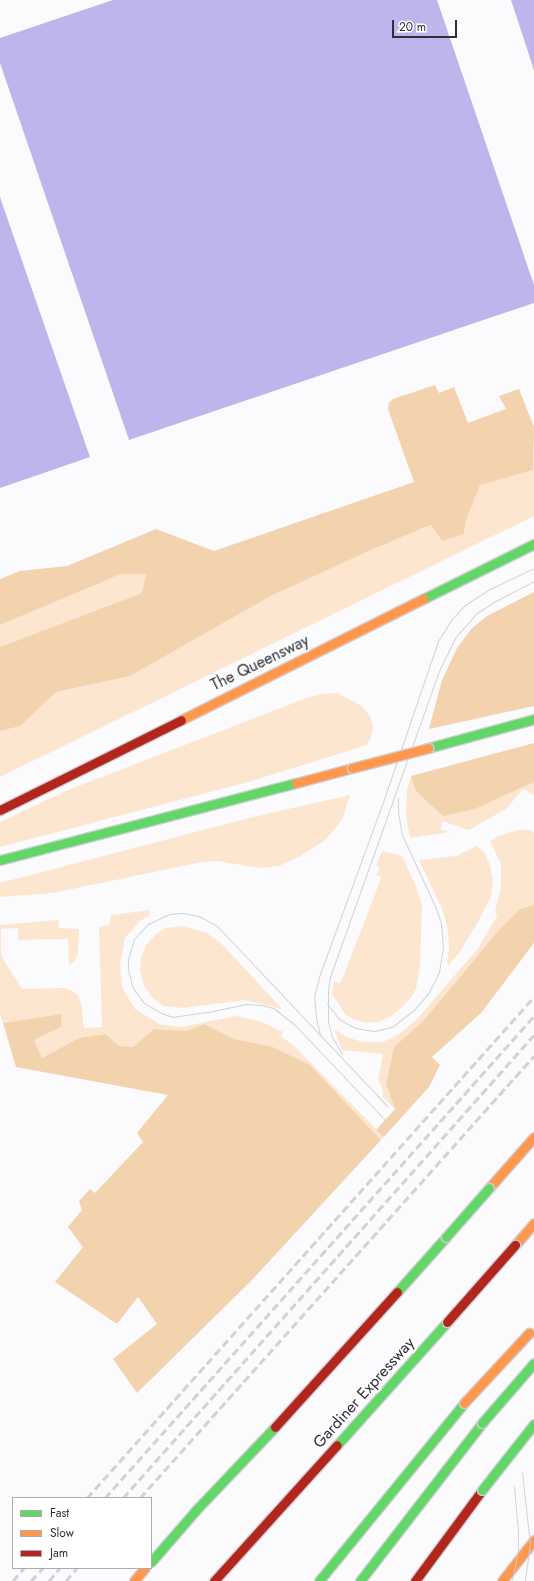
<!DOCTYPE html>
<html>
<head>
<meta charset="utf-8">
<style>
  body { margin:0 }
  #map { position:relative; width:534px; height:1581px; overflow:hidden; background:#fbfbfe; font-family:Jost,sans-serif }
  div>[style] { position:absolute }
  .green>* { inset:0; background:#fce6cf }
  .forest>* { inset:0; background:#f3d2ae }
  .water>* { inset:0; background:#bcb6ec }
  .roads { filter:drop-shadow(1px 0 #d1d1d7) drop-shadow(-1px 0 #d1d1d7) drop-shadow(0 1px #d1d1d7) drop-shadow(0 -1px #d1d1d7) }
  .fast>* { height:9px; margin:-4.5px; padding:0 4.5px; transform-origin:4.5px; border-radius:4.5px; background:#63d668 }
  .slow>* { height:9px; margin:-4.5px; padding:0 4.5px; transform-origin:4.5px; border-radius:4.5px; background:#ff974d }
  .jam>* { height:9px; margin:-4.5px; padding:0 4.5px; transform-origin:4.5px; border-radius:4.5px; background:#b3261e }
  .tram>* { height:1px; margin:-0.5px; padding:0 0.5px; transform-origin:0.5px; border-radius:0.5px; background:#d2d2d4 }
  .rail>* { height:3px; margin-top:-1.5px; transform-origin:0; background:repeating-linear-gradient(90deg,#d2d2d4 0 8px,transparent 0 12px) }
  .bridges { filter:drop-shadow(1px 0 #d1d1d7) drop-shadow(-1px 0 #d1d1d7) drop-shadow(0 1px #d1d1d7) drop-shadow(0 -1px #d1d1d7) }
  .fast-bridge>* { height:9px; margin:-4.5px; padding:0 4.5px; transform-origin:4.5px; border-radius:4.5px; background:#63d668 }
  .slow-bridge>* { height:9px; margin:-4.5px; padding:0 4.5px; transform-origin:4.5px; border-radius:4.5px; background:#ff974d }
  .jam-bridge>* { height:9px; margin:-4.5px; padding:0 4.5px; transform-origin:4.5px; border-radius:4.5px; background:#b3261e }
  span { translate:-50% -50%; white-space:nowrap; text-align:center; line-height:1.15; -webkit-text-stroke:4px #fff; paint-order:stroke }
  .street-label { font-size:16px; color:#302f39 }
  .legend { position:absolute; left:12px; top:1497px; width:140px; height:72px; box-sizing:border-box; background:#fff; border:1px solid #acacb0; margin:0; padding:5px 7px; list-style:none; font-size:12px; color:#302f39 }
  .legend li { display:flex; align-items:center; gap:8px; height:20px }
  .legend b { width:20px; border:1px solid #acacb0 }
  .scale { position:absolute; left:392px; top:20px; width:65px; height:18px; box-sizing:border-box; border:2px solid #302f39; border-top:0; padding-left:5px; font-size:12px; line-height:14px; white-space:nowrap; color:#302f39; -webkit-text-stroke:3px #fff; paint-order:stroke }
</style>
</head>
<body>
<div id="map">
  <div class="green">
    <div style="clip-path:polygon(534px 453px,534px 516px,0 777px,0 731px,20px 725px,56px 692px,130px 676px,271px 596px,371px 550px,432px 525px,442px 541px,464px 534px,466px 520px,480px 485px,532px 470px)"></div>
    <div style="clip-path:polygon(121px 574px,146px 574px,142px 593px,0 647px,0 625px)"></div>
    <div style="clip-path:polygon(338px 693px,362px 706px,370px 716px,373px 726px,371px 737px,367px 745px,252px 781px,0 847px,0 822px,68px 790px,309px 697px,321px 694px)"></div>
    <div style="clip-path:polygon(411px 776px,416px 791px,475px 809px,534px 782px,534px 795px,523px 789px,506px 809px,469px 830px,442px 821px,441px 829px,449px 832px,410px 838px,406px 815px,407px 789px)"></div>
    <div style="clip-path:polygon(350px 795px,342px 820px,325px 840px,299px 857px,279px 866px,259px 868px,218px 861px,202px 862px,53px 893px,0 897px,0 883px,249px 818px)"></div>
    <div style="clip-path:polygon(518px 830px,530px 830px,534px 833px,534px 905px,520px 909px,461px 975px,423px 1021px,394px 1047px,386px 1084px,395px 1109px,382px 1096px,383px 1093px,381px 1084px,378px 1081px,383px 1054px,342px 1050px,334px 1029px,346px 1037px,363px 1042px,383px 1042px,401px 1033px,418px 1018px,479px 947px,497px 916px,495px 910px,501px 889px,501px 864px,490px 841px,498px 836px)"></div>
    <div style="clip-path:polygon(477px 846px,484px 852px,490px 865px,493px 881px,491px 896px,478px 922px,459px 953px,449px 965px,447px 963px,449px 946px,448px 930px,442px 909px,419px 860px,456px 856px)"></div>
    <div style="clip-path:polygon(382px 851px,402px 856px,415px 884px,422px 905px,420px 965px,416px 989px,410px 999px,392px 1016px,378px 1022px,366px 1023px,355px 1020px,345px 1014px,332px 994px,334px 981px,340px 983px,345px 972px,380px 881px,381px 877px,376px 875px,380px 867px,376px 865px)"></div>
    <div style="clip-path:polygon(150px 910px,150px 915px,140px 921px,125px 938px,120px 964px,122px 987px,135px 1009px,159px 1024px,180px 1027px,237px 1016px,262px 1022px,283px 1032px,281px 1037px,291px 1043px,384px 1137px,381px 1140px,310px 1065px,273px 1047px,234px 1039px,204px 1024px,187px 1031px,154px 1029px,133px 1047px,119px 1046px,106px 1034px,79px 1038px,42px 1058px,34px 1040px,61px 1027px,62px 1015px,3px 1023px,0 1014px,0 925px,58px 920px,59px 928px,79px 929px,78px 953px,74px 962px,69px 965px,68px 939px,18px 940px,18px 928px,1px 929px,1px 955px,22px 989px,63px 988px,71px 990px,78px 995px,81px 1003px,84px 1028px,102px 1027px,99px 927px,109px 925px,111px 915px)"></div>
    <div style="clip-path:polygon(182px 926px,205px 932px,222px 944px,282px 1009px,244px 1000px,184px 1008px,163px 1006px,152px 997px,144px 985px,140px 971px,141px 958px,146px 945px,155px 935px,166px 928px)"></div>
  </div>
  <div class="forest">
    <div style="clip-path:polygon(435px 385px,439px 393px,454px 387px,468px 423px,506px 409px,499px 396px,519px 389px,534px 427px,533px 470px,480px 485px,466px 520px,464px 534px,442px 541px,431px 525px,371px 550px,271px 596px,130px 676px,56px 692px,20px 726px,0 731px,0 647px,142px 593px,146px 574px,121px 574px,0 625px,0 579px,20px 571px,67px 566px,156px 529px,214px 551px,414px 482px,388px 409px,389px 403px,393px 399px)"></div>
    <div style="clip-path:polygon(534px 592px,534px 706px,429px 729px,442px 680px,457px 648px,472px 628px,487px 616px)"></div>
    <div style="clip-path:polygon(534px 743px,534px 782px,475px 809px,443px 816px,416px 791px,411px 776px)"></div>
    <div style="clip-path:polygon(534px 905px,534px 943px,481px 1013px,432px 1057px,440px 1065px,429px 1087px,384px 1137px,376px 1130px,395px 1109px,386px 1084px,394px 1047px,423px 1021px,499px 930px,520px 909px)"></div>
    <div style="clip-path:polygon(62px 1014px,61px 1027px,34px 1040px,42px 1058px,79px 1038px,106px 1034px,119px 1046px,133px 1047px,154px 1029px,187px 1031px,204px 1024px,234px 1039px,273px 1047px,310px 1065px,381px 1140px,251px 1281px,137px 1393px,113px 1359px,157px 1324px,138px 1297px,117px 1324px,55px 1282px,83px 1247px,68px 1227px,82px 1210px,79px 1201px,90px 1189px,95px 1193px,143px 1142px,137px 1133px,168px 1095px,16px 1067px,3px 1023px)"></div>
  </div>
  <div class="water">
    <div style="clip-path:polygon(113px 0,437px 0,534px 285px,534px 303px,129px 440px,0 63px,0 38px)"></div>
    <div style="clip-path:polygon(511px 0,534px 0,534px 71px,532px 64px)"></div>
    <div style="clip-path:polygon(0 197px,90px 457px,0 488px)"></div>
  </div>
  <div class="roads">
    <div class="fast">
      <div style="left:423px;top:599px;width:124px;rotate:-26.4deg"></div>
      <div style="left:428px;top:748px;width:110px;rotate:-15.3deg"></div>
      <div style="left:0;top:860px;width:306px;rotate:-14.6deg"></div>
      <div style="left:397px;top:1292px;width:74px;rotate:-48.3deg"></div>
      <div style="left:337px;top:1445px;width:165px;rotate:-48.2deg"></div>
      <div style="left:151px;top:1562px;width:69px;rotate:-49.1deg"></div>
      <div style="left:196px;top:1510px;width:115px;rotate:-46.4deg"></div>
      <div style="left:319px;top:1581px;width:230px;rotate:-50.8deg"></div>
      <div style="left:360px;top:1581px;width:200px;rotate:-52.3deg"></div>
    </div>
    <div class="slow">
      <div style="left:181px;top:720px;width:271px;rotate:-26.6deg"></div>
      <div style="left:296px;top:783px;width:58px;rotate:-15deg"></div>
      <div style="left:489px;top:1188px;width:68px;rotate:-48.6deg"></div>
      <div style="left:515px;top:1245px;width:29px;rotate:-49deg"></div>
      <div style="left:134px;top:1581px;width:17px;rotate:-50deg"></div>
      <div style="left:502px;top:1581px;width:52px;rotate:-52deg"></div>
    </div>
    <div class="jam">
      <div style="left:0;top:810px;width:202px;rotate:-26.4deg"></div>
      <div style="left:275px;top:1427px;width:182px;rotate:-47.9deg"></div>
      <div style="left:214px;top:1581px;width:183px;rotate:-47.9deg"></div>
      <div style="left:415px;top:1581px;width:113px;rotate:-53.6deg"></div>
    </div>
  </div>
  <div class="tram">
    <div style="left:327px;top:1004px;width:19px;rotate:51deg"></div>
    <div style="left:339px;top:1019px;width:18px;rotate:29deg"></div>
    <div style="left:355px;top:1028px;width:19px;rotate:9deg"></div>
    <div style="left:374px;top:1031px;width:18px;rotate:-13deg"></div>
    <div style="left:392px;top:1027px;width:28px;rotate:-38deg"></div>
    <div style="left:414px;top:1010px;width:23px;rotate:-50deg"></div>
    <div style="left:429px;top:992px;width:22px;rotate:-63deg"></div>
    <div style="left:439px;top:972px;width:25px;rotate:-81deg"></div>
    <div style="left:443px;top:947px;width:24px;rotate:-95deg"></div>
    <div style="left:441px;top:923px;width:18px;rotate:-109deg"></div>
    <div style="left:435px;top:906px;width:78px;rotate:-114.9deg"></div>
    <div style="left:402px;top:835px;width:23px;rotate:-100deg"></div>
    <div style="left:398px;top:812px;width:14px;rotate:-90deg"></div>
    <div style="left:320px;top:1035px;width:17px;rotate:-103deg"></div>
    <div style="left:316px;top:1018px;width:22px;rotate:-95deg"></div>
    <div style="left:314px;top:996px;width:23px;rotate:-75deg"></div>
    <div style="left:320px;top:974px;width:186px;rotate:-69.9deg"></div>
    <div style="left:384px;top:799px;width:167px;rotate:-71.1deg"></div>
    <div style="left:438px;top:641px;width:25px;rotate:-58deg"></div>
    <div style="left:451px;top:620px;width:21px;rotate:-47deg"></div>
    <div style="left:465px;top:605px;width:30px;rotate:-33deg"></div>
    <div style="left:490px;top:589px;width:49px;rotate:-25.5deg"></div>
    <div style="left:342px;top:1054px;width:20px;rotate:-120deg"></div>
    <div style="left:332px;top:1037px;width:16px;rotate:-104deg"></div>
    <div style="left:328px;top:1021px;width:30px;rotate:-90deg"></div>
    <div style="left:328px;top:991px;width:14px;rotate:-82deg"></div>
    <div style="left:330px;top:977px;width:325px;rotate:-70.4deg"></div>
    <div style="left:439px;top:671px;width:37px;rotate:-64deg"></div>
    <div style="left:455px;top:638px;width:33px;rotate:-49deg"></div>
    <div style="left:477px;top:613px;width:20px;rotate:-33deg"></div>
    <div style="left:494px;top:602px;width:45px;rotate:-27.7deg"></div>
    <div style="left:386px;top:1121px;width:132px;rotate:-133.5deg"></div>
    <div style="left:295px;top:1025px;width:28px;rotate:-142deg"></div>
    <div style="left:273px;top:1008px;width:12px;rotate:-166deg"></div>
    <div style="left:261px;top:1005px;width:15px;rotate:-176deg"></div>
    <div style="left:246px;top:1004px;width:40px;rotate:168deg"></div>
    <div style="left:207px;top:1012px;width:34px;rotate:172deg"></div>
    <div style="left:173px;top:1017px;width:13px;rotate:-162deg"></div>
    <div style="left:161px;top:1013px;width:21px;rotate:-149deg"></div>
    <div style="left:143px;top:1002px;width:19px;rotate:-125deg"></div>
    <div style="left:132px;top:986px;width:18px;rotate:-103deg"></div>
    <div style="left:128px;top:968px;width:8px;rotate:-90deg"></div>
    <div style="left:128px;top:960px;width:22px;rotate:-74deg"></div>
    <div style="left:134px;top:939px;width:21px;rotate:-47deg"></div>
    <div style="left:148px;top:924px;width:23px;rotate:-25deg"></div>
    <div style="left:169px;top:914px;width:14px;rotate:-4deg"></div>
    <div style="left:183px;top:913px;width:16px;rotate:11deg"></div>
    <div style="left:199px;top:916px;width:21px;rotate:29deg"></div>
    <div style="left:217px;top:926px;width:248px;rotate:46.6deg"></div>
    <div style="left:522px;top:1472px;width:72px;rotate:83.7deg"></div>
    <div style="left:530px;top:1544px;width:37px;rotate:98deg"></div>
    <div style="left:512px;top:1581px;width:31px;rotate:-79deg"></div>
    <div style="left:518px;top:1551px;width:20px;rotate:-90deg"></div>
    <div style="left:518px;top:1531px;width:45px;rotate:-95.1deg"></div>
  </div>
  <div class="rail">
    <div style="left:87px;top:1498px;width:671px;rotate:-48.26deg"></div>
    <div style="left:105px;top:1498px;width:645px;rotate:-48.33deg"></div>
    <div style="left:123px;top:1498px;width:619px;rotate:-48.4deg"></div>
    <div style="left:140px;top:1498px;width:592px;rotate:-48.29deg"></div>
    <div style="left:13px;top:1581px;width:17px;rotate:-50deg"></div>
    <div style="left:31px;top:1581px;width:18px;rotate:-47deg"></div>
    <div style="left:49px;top:1581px;width:17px;rotate:-50deg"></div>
    <div style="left:66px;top:1581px;width:17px;rotate:-50deg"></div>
  </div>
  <div class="bridges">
    <div class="fast-bridge">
      <div style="left:446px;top:1237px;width:65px;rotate:-48.7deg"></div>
      <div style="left:482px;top:1423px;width:79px;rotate:-49.1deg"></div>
      <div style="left:482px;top:1490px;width:84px;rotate:-51.8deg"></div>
    </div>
    <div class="slow-bridge">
      <div style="left:352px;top:768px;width:79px;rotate:-14.7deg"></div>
      <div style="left:464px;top:1403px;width:96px;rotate:-47.1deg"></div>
    </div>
    <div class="jam-bridge">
      <div style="left:447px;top:1322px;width:103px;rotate:-48.6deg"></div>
    </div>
  </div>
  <div class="street-label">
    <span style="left:260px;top:663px;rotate:-26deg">The Queensway</span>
    <span style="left:364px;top:1393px;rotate:-48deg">Gardiner Expressway</span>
  </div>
  <ul class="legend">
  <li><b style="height:5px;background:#63d668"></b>Fast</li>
  <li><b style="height:5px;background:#ff974d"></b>Slow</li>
  <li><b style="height:5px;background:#b3261e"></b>Jam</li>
  </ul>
  <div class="scale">20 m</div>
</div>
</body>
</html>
